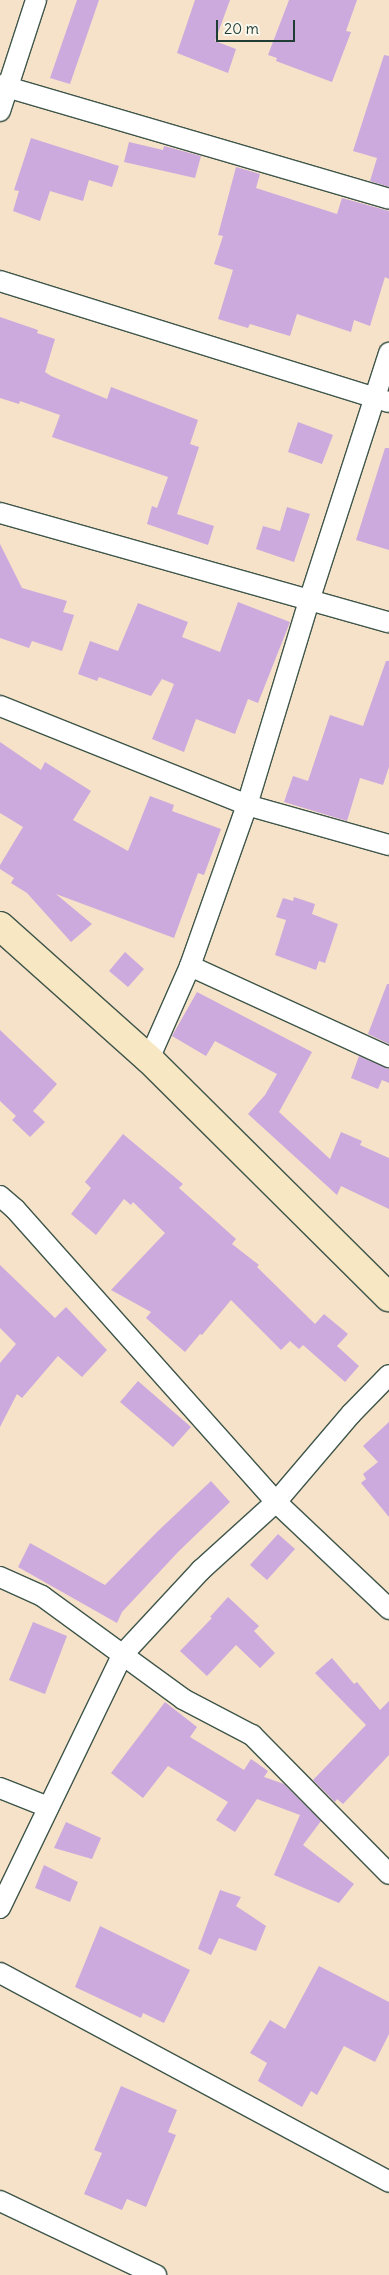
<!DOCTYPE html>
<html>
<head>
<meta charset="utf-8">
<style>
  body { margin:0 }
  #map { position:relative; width:389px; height:2275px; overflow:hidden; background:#f5e2c9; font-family:Delius,sans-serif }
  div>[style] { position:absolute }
  .building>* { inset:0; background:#cad }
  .roads { filter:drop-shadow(1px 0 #3f564a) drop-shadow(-1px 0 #3f564a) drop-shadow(0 1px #3f564a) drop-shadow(0 -1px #3f564a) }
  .street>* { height:20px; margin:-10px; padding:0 10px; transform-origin:10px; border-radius:10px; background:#fff }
  .secondary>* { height:28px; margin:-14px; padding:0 14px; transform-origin:14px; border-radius:14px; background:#f8e7c3 }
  span { translate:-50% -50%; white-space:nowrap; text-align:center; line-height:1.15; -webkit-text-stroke:4px #fbf7ec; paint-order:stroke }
  .scale { position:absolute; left:216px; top:20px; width:79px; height:22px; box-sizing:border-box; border:2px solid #1f3d34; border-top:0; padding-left:6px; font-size:15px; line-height:18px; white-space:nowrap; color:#1f3d34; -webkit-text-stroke:4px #fbf7ec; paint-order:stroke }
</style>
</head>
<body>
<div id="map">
  <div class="building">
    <div style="clip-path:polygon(77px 0,99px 0,70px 84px,50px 78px)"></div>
    <div style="clip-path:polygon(195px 0,230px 0,215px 41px,236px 49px,228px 73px,177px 53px)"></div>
    <div style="clip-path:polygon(289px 0,357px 0,346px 31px,351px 32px,332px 82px,276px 61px,277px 58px,268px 55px)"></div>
    <div style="clip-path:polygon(384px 55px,389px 56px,389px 187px,370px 181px,377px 158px,353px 151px)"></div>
    <div style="clip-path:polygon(31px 138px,119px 166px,112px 187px,89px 180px,83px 201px,50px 191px,40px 221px,13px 211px,19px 191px,14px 190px)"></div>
    <div style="clip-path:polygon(129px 142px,163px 150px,164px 146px,201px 156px,195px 178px,124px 162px)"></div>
    <div style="clip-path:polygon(236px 167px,260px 174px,256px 188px,337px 214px,342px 198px,389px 211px,389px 279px,385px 277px,370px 326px,354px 320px,351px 332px,297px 314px,290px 336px,250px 324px,248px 328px,218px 319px,233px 270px,214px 264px,223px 236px,218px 235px)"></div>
    <div style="clip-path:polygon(0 317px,38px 330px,37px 333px,55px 339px,45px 372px,51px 376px,107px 399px,111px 387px,198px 420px,190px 444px,199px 447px,177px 514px,214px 526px,208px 545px,147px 524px,152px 506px,157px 508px,168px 477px,52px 437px,60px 415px,20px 401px,19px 404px,0 398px)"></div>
    <div style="clip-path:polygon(298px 422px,333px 435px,322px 464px,288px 452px)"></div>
    <div style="clip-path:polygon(385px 448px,389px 448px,389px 550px,356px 540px)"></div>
    <div style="clip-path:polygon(287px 507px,310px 514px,294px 562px,256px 549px,263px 526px,280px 531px)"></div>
    <div style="clip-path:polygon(0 544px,22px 588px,67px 601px,63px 612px,74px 615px,62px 651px,32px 641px,29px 648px,0 638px)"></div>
    <div style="clip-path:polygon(238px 602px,290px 622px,258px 703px,248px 699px,235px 734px,196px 719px,184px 752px,152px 739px,174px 684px,162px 679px,151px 696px,99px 677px,97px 681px,78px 674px,90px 641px,118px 651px,138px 603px,188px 622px,182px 637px,220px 652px)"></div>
    <div style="clip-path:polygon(386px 661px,389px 661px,389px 767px,383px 785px,360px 778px,347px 821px,284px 802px,293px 776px,308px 781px,330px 715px,363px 726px)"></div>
    <div style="clip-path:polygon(0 742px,41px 770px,45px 762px,91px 791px,73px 820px,128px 851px,150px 796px,174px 805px,172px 811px,221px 829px,204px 875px,198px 873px,174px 938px,56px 894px,92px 924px,71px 942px,27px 893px,11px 883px,14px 878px,0 869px,0 865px,23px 827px,0 813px)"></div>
    <div style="clip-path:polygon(294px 897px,315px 904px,312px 914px,338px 924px,325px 963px,319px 961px,316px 970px,275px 955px,286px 920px,276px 917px,283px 898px,293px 901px)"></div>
    <div style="clip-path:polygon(125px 952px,144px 969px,128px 987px,109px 971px)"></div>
    <div style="clip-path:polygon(387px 984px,389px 984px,389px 1044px,368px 1034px)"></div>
    <div style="clip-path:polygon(197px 992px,312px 1052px,279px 1112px,330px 1159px,341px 1132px,362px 1141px,360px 1145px,389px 1158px,389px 1209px,341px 1186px,337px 1195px,248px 1114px,265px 1095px,277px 1074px,215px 1041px,206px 1056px,172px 1036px)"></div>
    <div style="clip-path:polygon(0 1030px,57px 1084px,33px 1111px,45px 1122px,30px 1137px,12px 1120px,16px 1116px,0 1101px)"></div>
    <div style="clip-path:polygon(359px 1056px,389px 1069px,389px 1083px,382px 1080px,378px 1089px,351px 1078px)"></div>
    <div style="clip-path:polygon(123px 1134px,183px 1184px,179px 1188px,236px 1239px,232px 1244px,259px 1265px,257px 1267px,315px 1324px,324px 1314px,348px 1334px,337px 1346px,359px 1366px,345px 1382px,303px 1345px,299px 1349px,290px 1341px,281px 1350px,231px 1300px,202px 1335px,200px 1334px,185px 1352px,146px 1318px,151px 1312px,111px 1290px,165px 1233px,133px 1202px,131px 1205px,124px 1199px,96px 1235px,71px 1214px,91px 1188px,85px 1182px)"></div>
    <div style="clip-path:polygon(0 1265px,55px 1318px,66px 1307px,107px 1350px,82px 1377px,58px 1356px,22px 1398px,17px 1394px,0 1427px,0 1363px,16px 1344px,0 1328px)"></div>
    <div style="clip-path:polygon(138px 1381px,191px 1427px,173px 1447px,120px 1402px)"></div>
    <div style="clip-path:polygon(389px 1422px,389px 1517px,361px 1483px,366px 1479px,363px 1474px,378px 1462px,363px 1446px)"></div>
    <div style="clip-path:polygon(211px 1481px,230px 1502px,179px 1551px,122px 1612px,117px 1623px,18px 1567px,30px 1543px,105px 1585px,158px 1531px)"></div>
    <div style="clip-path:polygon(278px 1534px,295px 1549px,267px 1580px,250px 1565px)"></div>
    <div style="clip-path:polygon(228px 1597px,259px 1626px,254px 1631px,275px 1653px,260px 1668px,236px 1645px,207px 1676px,180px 1651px,212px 1618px,210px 1617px)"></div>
    <div style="clip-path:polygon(33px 1622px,67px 1636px,45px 1694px,9px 1680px)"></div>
    <div style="clip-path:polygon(332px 1658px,354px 1684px,357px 1682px,380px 1710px,389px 1701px,389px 1755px,343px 1804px,337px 1799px,335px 1802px,313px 1780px,366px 1725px,315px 1673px)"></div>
    <div style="clip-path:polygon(165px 1702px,197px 1727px,190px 1737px,244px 1770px,251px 1759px,268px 1771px,264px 1777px,284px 1784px,321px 1821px,303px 1845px,354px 1884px,339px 1903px,274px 1875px,300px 1815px,257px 1799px,235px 1832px,216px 1820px,228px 1802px,168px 1766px,143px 1798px,111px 1773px)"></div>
    <div style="clip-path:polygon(66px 1822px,101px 1838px,92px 1859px,54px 1848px)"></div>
    <div style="clip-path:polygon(44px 1865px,78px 1882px,70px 1902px,35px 1888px)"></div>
    <div style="clip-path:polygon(220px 1890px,241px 1897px,236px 1906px,266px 1926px,256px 1951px,219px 1938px,211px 1955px,198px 1949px)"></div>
    <div style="clip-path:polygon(100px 1926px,190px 1970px,164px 2023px,143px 2013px,141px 2018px,75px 1987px)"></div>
    <div style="clip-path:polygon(319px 1966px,389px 2002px,389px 2034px,375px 2062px,344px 2046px,317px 2095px,311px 2091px,302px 2107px,258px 2081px,267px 2063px,250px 2053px,270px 2020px,285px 2029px)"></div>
    <div style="clip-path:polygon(121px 2086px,177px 2110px,168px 2132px,176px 2135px,146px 2207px,127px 2199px,122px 2210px,84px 2194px,102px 2153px,94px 2150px)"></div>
  </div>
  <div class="roads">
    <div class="street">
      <div style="left:0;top:85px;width:405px;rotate:16.3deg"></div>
      <div style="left:0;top:111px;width:117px;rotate:-72deg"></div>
      <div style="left:0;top:281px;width:407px;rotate:17.3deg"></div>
      <div style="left:0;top:513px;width:404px;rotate:15.7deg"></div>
      <div style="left:0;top:706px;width:266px;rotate:21.8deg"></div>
      <div style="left:247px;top:805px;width:148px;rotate:15.7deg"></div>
      <div style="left:190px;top:966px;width:219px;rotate:24.6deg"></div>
      <div style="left:149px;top:1059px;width:102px;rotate:-66.2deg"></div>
      <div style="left:190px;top:966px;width:171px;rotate:-70.5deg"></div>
      <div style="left:247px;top:805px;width:213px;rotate:-73.1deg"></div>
      <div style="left:309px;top:601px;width:261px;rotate:-72.1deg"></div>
      <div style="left:0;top:1196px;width:20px;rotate:41deg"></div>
      <div style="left:15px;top:1209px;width:392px;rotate:48.3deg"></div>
      <div style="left:276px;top:1502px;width:156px;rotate:43.4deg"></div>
      <div style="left:0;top:1577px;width:46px;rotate:24.3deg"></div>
      <div style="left:42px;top:1596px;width:175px;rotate:36.1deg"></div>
      <div style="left:183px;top:1699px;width:78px;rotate:27.6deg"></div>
      <div style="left:252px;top:1735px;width:195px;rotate:45.4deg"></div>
      <div style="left:0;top:1788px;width:52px;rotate:21.6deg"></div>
      <div style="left:0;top:1908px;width:282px;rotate:-64.2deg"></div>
      <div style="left:123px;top:1654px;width:115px;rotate:-47.1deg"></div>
      <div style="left:201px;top:1570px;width:101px;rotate:-42.2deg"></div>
      <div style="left:276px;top:1502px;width:116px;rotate:-49.6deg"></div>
      <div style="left:351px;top:1414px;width:54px;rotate:-45.7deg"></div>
      <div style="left:0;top:1973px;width:442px;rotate:28.2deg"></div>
      <div style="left:0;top:2201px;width:173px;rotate:25.4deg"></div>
    </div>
    <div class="secondary">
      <div style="left:0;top:926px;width:200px;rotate:41.8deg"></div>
      <div style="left:149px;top:1059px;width:338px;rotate:44.8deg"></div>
    </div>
  </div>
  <div class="scale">20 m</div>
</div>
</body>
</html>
